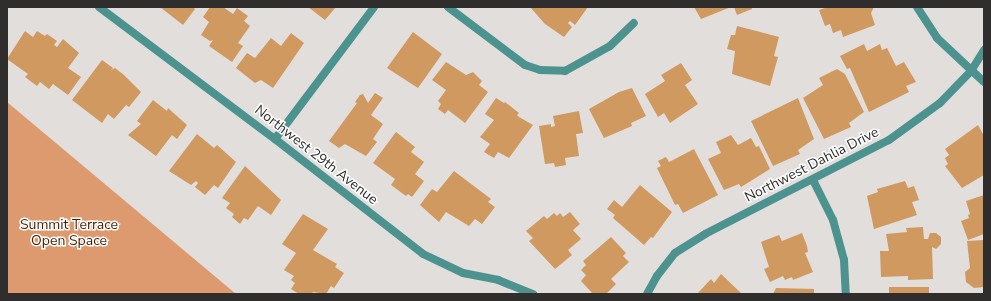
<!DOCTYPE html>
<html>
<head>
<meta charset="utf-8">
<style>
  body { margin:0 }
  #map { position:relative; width:991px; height:301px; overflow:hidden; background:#e2dedc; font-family:"Nunito Sans",sans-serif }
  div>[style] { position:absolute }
  .forest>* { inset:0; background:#de9a6f }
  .building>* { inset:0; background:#d0995f }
  .minor>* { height:8px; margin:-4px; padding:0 4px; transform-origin:4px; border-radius:4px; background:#4c9390 }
  .tertiary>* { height:8px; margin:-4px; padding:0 4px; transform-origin:4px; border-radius:4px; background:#4c9390 }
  span { translate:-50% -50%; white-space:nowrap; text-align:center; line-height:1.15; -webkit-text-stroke:3px #fff; paint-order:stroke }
  .street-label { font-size:14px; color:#2f2e2d }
  .park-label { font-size:14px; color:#491e00 }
  .frame { position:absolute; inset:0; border:8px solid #2f2e2d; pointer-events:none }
</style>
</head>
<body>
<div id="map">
  <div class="forest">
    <div style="clip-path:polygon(7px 102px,236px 294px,7px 294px)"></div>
  </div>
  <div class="building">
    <div style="clip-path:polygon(160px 7px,193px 7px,195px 9px,183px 25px)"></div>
    <div style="clip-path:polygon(210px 7px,223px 7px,233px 14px,237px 8px,248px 16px,244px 21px,250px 26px,238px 43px,243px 46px,232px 62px,209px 46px,213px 40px,210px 41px,201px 35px,209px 22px,203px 17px)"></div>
    <div style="clip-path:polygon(308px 7px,336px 7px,325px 20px)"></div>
    <div style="clip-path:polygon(530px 7px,588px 7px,575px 25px,570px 21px,568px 23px,572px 27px,564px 37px,545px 24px)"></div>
    <div style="clip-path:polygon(694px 7px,731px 7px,701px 19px)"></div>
    <div style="clip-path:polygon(734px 7px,752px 7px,752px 9px,737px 15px)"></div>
    <div style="clip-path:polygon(828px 7px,874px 7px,871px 13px,875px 25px,843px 37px,841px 30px,833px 33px,830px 24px,825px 26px,819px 10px)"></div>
    <div style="clip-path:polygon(737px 26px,779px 37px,774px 56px,778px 57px,770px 86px,732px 74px,735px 51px,727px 49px,731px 35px,735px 35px)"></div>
    <div style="clip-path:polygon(25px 31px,33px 37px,37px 31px,45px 36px,47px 34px,57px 41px,54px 45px,57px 47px,63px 39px,79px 53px,68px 68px,81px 77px,68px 95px,53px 84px,49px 89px,40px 82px,37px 86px,25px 77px,28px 74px,7px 59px)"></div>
    <div style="clip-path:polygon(413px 32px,442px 54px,418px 88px,387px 68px)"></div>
    <div style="clip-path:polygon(291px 33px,304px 43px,273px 88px,261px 80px,255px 83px,236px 68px,247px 53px,255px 58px,271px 38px,281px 46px)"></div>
    <div style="clip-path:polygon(864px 44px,867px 51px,880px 44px,882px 50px,887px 48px,896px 66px,904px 62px,916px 82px,906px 86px,909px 92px,869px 112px,850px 68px,847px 69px,840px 56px)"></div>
    <div style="clip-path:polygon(102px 60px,113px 68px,111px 70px,115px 68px,124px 75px,141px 92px,129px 107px,126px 105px,114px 119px,108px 114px,102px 123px,72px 100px)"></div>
    <div style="clip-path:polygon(446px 62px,466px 75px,473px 72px,482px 81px,479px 85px,488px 92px,465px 123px,448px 110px,445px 114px,438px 109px,441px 104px,438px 101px,446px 90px,432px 80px)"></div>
    <div style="clip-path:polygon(681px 63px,692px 80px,685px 85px,698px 104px,670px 123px,664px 113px,658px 117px,645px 94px,665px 81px,661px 75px)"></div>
    <div style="clip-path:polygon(837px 69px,845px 74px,864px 112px,849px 123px,851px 127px,824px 139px,803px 98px,823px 85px,819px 78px)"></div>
    <div style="clip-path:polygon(632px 88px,646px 116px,631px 123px,632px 126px,604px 138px,589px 109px,619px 92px)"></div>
    <div style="clip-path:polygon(375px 93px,383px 98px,371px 115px,383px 124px,373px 139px,377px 142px,366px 156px,345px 144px,339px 148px,329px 141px,357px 103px,355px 102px,360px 95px,363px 94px,368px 103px)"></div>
    <div style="clip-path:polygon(496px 98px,504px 103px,505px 102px,519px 113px,517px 115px,519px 117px,533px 125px,509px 158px,498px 152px,494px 158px,484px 152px,490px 144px,480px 137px,494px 120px,485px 114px)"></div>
    <div style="clip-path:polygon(798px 98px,814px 139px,798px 150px,800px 154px,773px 166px,751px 121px)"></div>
    <div style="clip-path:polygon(153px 100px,167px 111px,168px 108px,187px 125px,177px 139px,172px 135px,156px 156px,128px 135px,141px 124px,137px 121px)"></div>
    <div style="clip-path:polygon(579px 111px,583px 133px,576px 134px,579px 156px,565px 158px,566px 165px,555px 167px,554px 163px,545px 164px,539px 126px,551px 124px,551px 127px,555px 126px,553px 116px)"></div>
    <div style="clip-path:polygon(978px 125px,984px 136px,984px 175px,962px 188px,945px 166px,948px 164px,945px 158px,949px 155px,945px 149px)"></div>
    <div style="clip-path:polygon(396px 132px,415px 147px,411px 152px,424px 162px,415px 174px,424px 181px,412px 197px,408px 194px,406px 196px,391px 185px,395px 179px,373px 163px)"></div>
    <div style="clip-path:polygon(197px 134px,214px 148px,217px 145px,236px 162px,218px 188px,214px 185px,205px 195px,195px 187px,198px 183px,196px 181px,191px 185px,169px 171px)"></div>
    <div style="clip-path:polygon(731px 135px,738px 145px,751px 138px,756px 147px,759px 146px,770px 169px,741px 187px,739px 184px,724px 190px,708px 159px,721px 153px,716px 142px)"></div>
    <div style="clip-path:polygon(694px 149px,718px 195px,683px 213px,678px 204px,675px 205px,657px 168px,661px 166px,658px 161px,666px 157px,669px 162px)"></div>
    <div style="clip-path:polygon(245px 166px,281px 200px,271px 215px,258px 206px,248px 220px,244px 218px,240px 224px,232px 217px,234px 214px,226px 208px,230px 203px,222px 198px)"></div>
    <div style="clip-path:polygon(454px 171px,491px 199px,488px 202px,495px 207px,482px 224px,475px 219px,469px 226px,446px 212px,439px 222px,420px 205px,432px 189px,437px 192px)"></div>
    <div style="clip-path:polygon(905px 181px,908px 188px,914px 186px,919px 200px,912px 202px,917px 215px,874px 229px,867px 196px,878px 192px,877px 189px)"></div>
    <div style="clip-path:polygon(640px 185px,672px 212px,653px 238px,651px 237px,644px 245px,613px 218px,615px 215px,607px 209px,614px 200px,622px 207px)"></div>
    <div style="clip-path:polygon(984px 195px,984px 234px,968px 240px,961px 221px,969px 218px,968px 215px,970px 214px,966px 201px)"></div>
    <div style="clip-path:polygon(570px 212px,580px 224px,573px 230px,581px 239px,568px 250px,572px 255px,555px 269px,529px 241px,533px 238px,526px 231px,544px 216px,547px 219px,554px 213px,557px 216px,560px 213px,563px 217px)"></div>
    <div style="clip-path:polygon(303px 214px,328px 229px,313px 250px,337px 264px,335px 267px,344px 273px,334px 288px,331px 286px,326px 294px,313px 292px,311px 294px,299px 294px,291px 289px,295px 283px,291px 280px,294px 276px,284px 270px,296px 253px,282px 244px)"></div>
    <div style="clip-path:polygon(923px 227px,924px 239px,928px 239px,930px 233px,936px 233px,941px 237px,941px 244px,936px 249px,932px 247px,933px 279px,908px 280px,908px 276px,881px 277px,880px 251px,889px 251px,886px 234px,907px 232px,906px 228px)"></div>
    <div style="clip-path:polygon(802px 233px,807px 246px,808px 252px,805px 253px,813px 272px,793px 280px,792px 277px,785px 280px,783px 276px,770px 282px,764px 269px,769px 267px,761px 242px,779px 235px,782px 241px)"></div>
    <div style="clip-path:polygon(611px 237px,626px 253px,623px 256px,629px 262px,611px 279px,616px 284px,606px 294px,593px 294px,581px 281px,586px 275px,581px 270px,586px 265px,583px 261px)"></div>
    <div style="clip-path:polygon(984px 240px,984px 287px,974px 288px,966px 282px,965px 272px,970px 268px,967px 241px)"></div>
    <div style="clip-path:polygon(721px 274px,742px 294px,697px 294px,711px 279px,714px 283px)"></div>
    <div style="clip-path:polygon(889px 287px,929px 287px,929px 294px,889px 294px)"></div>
    <div style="clip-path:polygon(776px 288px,814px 289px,814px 294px,773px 294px)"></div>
  </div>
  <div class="minor">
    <div style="left:99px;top:7px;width:220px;rotate:36.9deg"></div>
    <div style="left:275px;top:139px;width:187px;rotate:37.8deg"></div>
    <div style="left:423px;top:254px;width:44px;rotate:25.4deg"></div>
    <div style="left:463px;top:273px;width:36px;rotate:11deg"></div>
    <div style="left:498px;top:280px;width:38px;rotate:22deg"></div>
    <div style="left:448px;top:7px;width:96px;rotate:37deg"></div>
    <div style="left:525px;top:65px;width:16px;rotate:18deg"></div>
    <div style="left:540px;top:70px;width:25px;rotate:2deg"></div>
    <div style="left:565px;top:71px;width:51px;rotate:-29.1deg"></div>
    <div style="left:610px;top:46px;width:33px;rotate:-44deg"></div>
    <div style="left:917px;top:7px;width:37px;rotate:57deg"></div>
    <div style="left:937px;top:38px;width:64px;rotate:43.1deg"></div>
    <div style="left:275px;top:139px;width:165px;rotate:-53.1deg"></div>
    <div style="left:813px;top:180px;width:45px;rotate:63.4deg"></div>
    <div style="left:833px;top:220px;width:41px;rotate:74.6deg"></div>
    <div style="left:844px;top:260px;width:34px;rotate:87deg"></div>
  </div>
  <div class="tertiary">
    <div style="left:647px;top:294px;width:21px;rotate:-61deg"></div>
    <div style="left:657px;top:276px;width:29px;rotate:-52deg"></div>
    <div style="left:675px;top:253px;width:36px;rotate:-32deg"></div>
    <div style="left:705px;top:234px;width:207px;rotate:-27.1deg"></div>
    <div style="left:889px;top:140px;width:63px;rotate:-36deg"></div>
    <div style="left:940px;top:103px;width:45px;rotate:-45.9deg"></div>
    <div style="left:971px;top:71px;width:25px;rotate:-58deg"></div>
  </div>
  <div class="street-label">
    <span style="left:316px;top:155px;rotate:38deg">Northwest 29th Avenue</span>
    <span style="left:812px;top:165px;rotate:-27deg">Northwest Dahlia Drive</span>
  </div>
  <div class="park-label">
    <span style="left:69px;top:233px">Summit Terrace<br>Open Space</span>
  </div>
  <div class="frame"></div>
</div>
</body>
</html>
